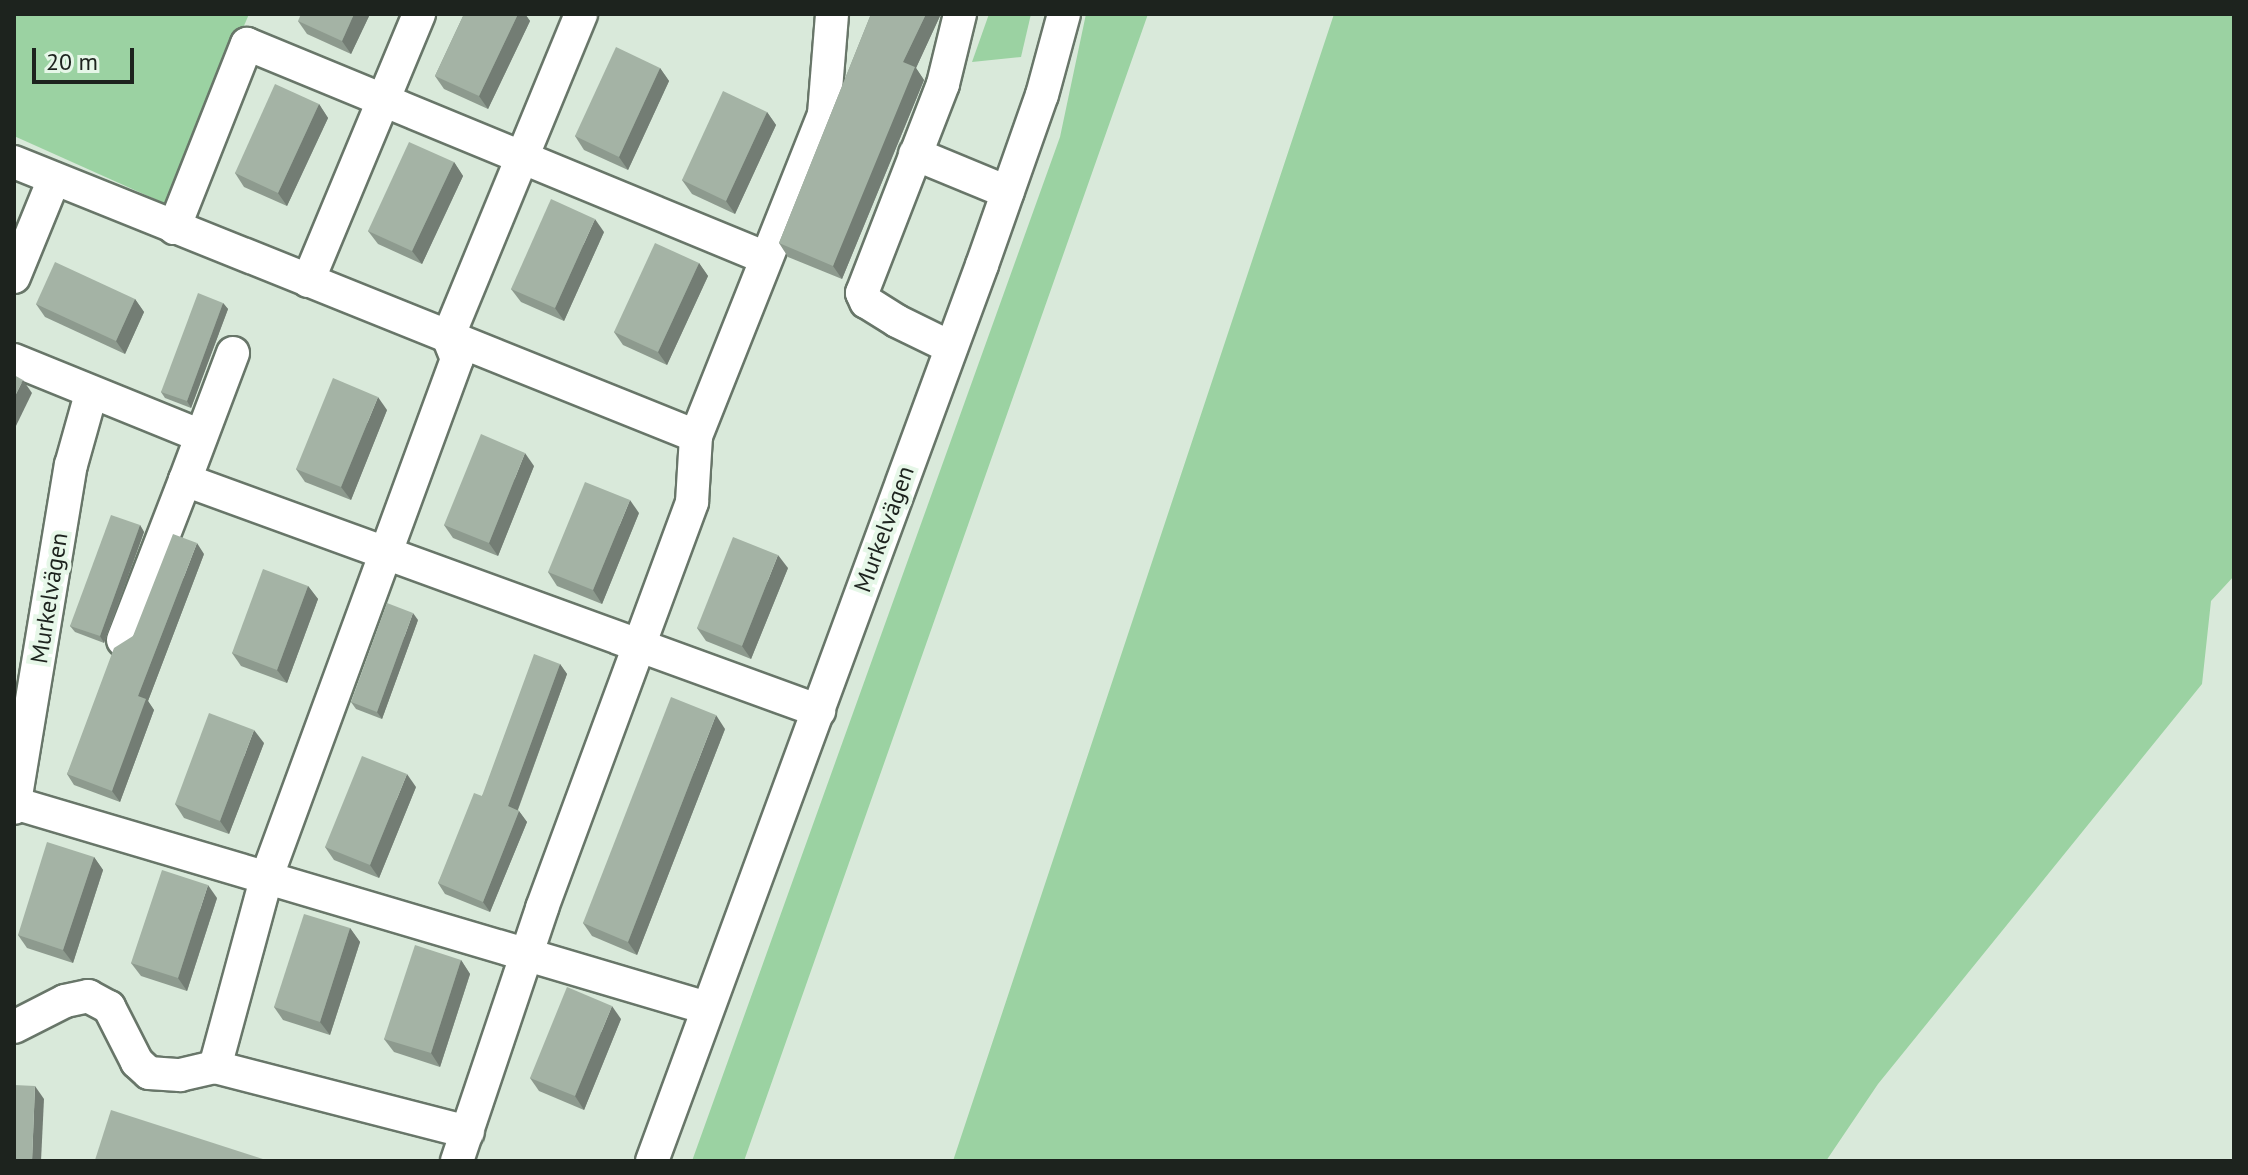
<!DOCTYPE html>
<html>
<head>
<meta charset="utf-8">
<style>
  body { margin:0 }
  #map { position:relative; width:2248px; height:1175px; overflow:hidden; background:#d9e9da; font-family:"PT Sans",sans-serif }
  div>[style] { position:absolute }
  .green>* { inset:0; background:#9bd2a2 }
  .roads { filter:drop-shadow(2px 0 #687669) drop-shadow(-2px 0 #687669) drop-shadow(0 2px #687669) drop-shadow(0 -2px #687669) }
  .minor>* { height:32px; margin:-16px; padding:0 16px; transform-origin:16px; border-radius:16px; background:#fff }
  .wall>* { inset:0; background:#8d9a8e }
  .shaded-wall>* { inset:0; background:#737d74 }
  .building>* { inset:0; background:#a4b3a5 }
  span { translate:-50% -50%; white-space:nowrap; text-align:center; line-height:1.15; -webkit-text-stroke:8px #e6f7e8; paint-order:stroke }
  .street-label { font-size:24px; color:#1d231e }
  .frame { position:absolute; inset:0; border:16px solid #1d231e; pointer-events:none }
  .scale { position:absolute; left:32px; top:48px; width:102px; height:36px; box-sizing:border-box; border:4px solid #1d231e; border-top:0; padding-left:10px; font-size:24px; line-height:28px; white-space:nowrap; color:#1d231e; -webkit-text-stroke:6px #e6f7e8; paint-order:stroke }
</style>
</head>
<body>
<div id="map">
  <div class="green">
    <div style="clip-path:polygon(14px 14px,249px 14px,168px 205px,14px 136px)"></div>
    <div style="clip-path:polygon(989px 14px,1031px 14px,1021px 57px,972px 62px)"></div>
    <div style="clip-path:polygon(1086px 14px,1148px 14px,744px 1161px,692px 1161px,1060px 137px)"></div>
    <div style="clip-path:polygon(1334px 14px,2234px 14px,2234px 576px,2211px 601px,2202px 684px,1878px 1084px,1826px 1161px,953px 1161px)"></div>
  </div>
  <div class="roads">
    <div class="minor">
      <div style="left:915px;top:154px;width:100px;rotate:22.4deg"></div>
      <div style="left:14px;top:162px;width:735px;rotate:21.89deg"></div>
      <div style="left:174px;top:228px;width:198px;rotate:-68.4deg"></div>
      <div style="left:247px;top:44px;width:561px;rotate:22.41deg"></div>
      <div style="left:14px;top:277px;width:106px;rotate:-67.8deg"></div>
      <div style="left:308px;top:281px;width:289px;rotate:-67.4deg"></div>
      <div style="left:950px;top:347px;width:59px;rotate:-153.9deg"></div>
      <div style="left:897px;top:321px;width:36px;rotate:-148deg"></div>
      <div style="left:866px;top:302px;width:10px;rotate:-114deg"></div>
      <div style="left:862px;top:293px;width:224px;rotate:-68.8deg"></div>
      <div style="left:943px;top:84px;width:72px;rotate:-76.3deg"></div>
      <div style="left:233px;top:353px;width:136px;rotate:110.7deg"></div>
      <div style="left:185px;top:480px;width:675px;rotate:20.02deg"></div>
      <div style="left:14px;top:360px;width:202px;rotate:22.1deg"></div>
      <div style="left:123px;top:640px;width:172px;rotate:-68.8deg"></div>
      <div style="left:14px;top:803px;width:723px;rotate:16.48deg"></div>
      <div style="left:14px;top:808px;width:348px;rotate:-80.6deg"></div>
      <div style="left:71px;top:465px;width:74px;rotate:-74.3deg"></div>
      <div style="left:14px;top:1027px;width:57px;rotate:-27deg"></div>
      <div style="left:65px;top:1001px;width:24px;rotate:-12deg"></div>
      <div style="left:88px;top:996px;width:24px;rotate:28deg"></div>
      <div style="left:109px;top:1007px;width:62px;rotate:63deg"></div>
      <div style="left:137px;top:1062px;width:16px;rotate:43deg"></div>
      <div style="left:149px;top:1073px;width:31px;rotate:4deg"></div>
      <div style="left:180px;top:1075px;width:36px;rotate:-13deg"></div>
      <div style="left:215px;top:1067px;width:261px;rotate:14.4deg"></div>
      <div style="left:215px;top:1067px;width:198px;rotate:-74.8deg"></div>
      <div style="left:267px;top:876px;width:551px;rotate:-69.82deg"></div>
      <div style="left:457px;top:359px;width:24px;rotate:-112deg"></div>
      <div style="left:448px;top:337px;width:349px;rotate:-67.6deg"></div>
      <div style="left:457px;top:1161px;width:267px;rotate:-71.4deg"></div>
      <div style="left:542px;top:908px;width:433px;rotate:-69.7deg"></div>
      <div style="left:692px;top:502px;width:66px;rotate:-86.5deg"></div>
      <div style="left:696px;top:436px;width:347px;rotate:-68.3deg"></div>
      <div style="left:824px;top:114px;width:100px;rotate:-85.4deg"></div>
      <div style="left:652px;top:1161px;width:955px;rotate:-69.78deg"></div>
      <div style="left:982px;top:265px;width:180px;rotate:-70.6deg"></div>
      <div style="left:1042px;top:95px;width:84px;rotate:-74.8deg"></div>
    </div>
  </div>
  <div class="wall">
    <div style="clip-path:polygon(370px 14px,351px 54px,307px 34px,298px 21px)"></div>
    <div style="clip-path:polygon(464px 14px,525px 14px,530px 21px,488px 109px,444px 89px,435px 76px)"></div>
    <div style="clip-path:polygon(871px 14px,939px 14px,940px 16px,916px 68px,924px 80px,842px 279px,788px 257px,779px 243px)"></div>
    <div style="clip-path:polygon(660px 68px,669px 81px,628px 170px,584px 150px,575px 136px)"></div>
    <div style="clip-path:polygon(319px 104px,328px 118px,287px 206px,244px 187px,235px 173px)"></div>
    <div style="clip-path:polygon(767px 112px,776px 125px,735px 214px,692px 194px,682px 180px)"></div>
    <div style="clip-path:polygon(454px 162px,463px 176px,422px 264px,378px 244px,368px 231px)"></div>
    <div style="clip-path:polygon(604px 232px,564px 321px,521px 302px,511px 289px)"></div>
    <div style="clip-path:polygon(699px 263px,708px 276px,667px 365px,623px 345px,614px 332px)"></div>
    <div style="clip-path:polygon(135px 299px,144px 312px,125px 354px,45px 317px,36px 304px)"></div>
    <div style="clip-path:polygon(223px 303px,228px 309px,191px 408px,165px 398px,161px 392px)"></div>
    <div style="clip-path:polygon(387px 410px,351px 500px,305px 482px,296px 469px)"></div>
    <div style="clip-path:polygon(534px 466px,498px 556px,453px 538px,444px 525px)"></div>
    <div style="clip-path:polygon(639px 513px,602px 604px,557px 586px,548px 572px)"></div>
    <div style="clip-path:polygon(140px 525px,144px 532px,104px 643px,75px 632px,70px 626px)"></div>
    <div style="clip-path:polygon(204px 554px,148px 701px,154px 710px,120px 802px,74px 785px,67px 774px,133px 636px)"></div>
    <div style="clip-path:polygon(788px 568px,751px 659px,706px 641px,697px 628px)"></div>
    <div style="clip-path:polygon(308px 586px,318px 599px,287px 683px,241px 666px,232px 653px)"></div>
    <div style="clip-path:polygon(418px 620px,382px 719px,356px 709px,351px 702px)"></div>
    <div style="clip-path:polygon(560px 664px,567px 674px,518px 810px,527px 822px,490px 912px,445px 894px,438px 883px,482px 796px)"></div>
    <div style="clip-path:polygon(725px 729px,637px 955px,592px 936px,583px 923px)"></div>
    <div style="clip-path:polygon(264px 743px,229px 834px,184px 818px,175px 804px)"></div>
    <div style="clip-path:polygon(416px 787px,379px 878px,334px 860px,325px 847px)"></div>
    <div style="clip-path:polygon(94px 857px,103px 870px,73px 963px,27px 948px,18px 935px)"></div>
    <div style="clip-path:polygon(217px 898px,187px 991px,141px 976px,131px 963px)"></div>
    <div style="clip-path:polygon(350px 928px,360px 942px,330px 1035px,283px 1020px,274px 1007px)"></div>
    <div style="clip-path:polygon(461px 960px,470px 974px,440px 1067px,394px 1052px,384px 1039px)"></div>
    <div style="clip-path:polygon(621px 1019px,584px 1110px,539px 1091px,530px 1078px)"></div>
  </div>
  <div class="shaded-wall">
    <div style="clip-path:polygon(354px 14px,370px 14px,351px 54px,342px 41px)"></div>
    <div style="clip-path:polygon(518px 14px,525px 14px,530px 21px,488px 109px,479px 96px)"></div>
    <div style="clip-path:polygon(926px 14px,939px 14px,940px 16px,916px 68px,924px 80px,842px 279px,833px 266px,903px 62px)"></div>
    <div style="clip-path:polygon(660px 68px,669px 81px,628px 170px,619px 157px)"></div>
    <div style="clip-path:polygon(319px 104px,328px 118px,287px 206px,278px 193px)"></div>
    <div style="clip-path:polygon(767px 112px,776px 125px,735px 214px,726px 201px)"></div>
    <div style="clip-path:polygon(454px 162px,463px 176px,422px 264px,412px 251px)"></div>
    <div style="clip-path:polygon(595px 219px,604px 232px,564px 321px,555px 308px)"></div>
    <div style="clip-path:polygon(699px 263px,708px 276px,667px 365px,658px 352px)"></div>
    <div style="clip-path:polygon(135px 299px,144px 312px,125px 354px,116px 341px)"></div>
    <div style="clip-path:polygon(223px 303px,228px 309px,191px 408px,187px 401px)"></div>
    <div style="clip-path:polygon(23px 380px,32px 393px,14px 430px,14px 398px)"></div>
    <div style="clip-path:polygon(378px 397px,387px 410px,351px 500px,341px 487px)"></div>
    <div style="clip-path:polygon(525px 453px,534px 466px,498px 556px,489px 543px)"></div>
    <div style="clip-path:polygon(630px 500px,639px 513px,602px 604px,593px 590px)"></div>
    <div style="clip-path:polygon(140px 525px,144px 532px,104px 643px,100px 636px)"></div>
    <div style="clip-path:polygon(197px 543px,204px 554px,148px 701px,154px 710px,120px 802px,112px 791px,138px 696px)"></div>
    <div style="clip-path:polygon(778px 555px,788px 568px,751px 659px,742px 646px)"></div>
    <div style="clip-path:polygon(308px 586px,318px 599px,287px 683px,277px 670px)"></div>
    <div style="clip-path:polygon(413px 613px,418px 620px,382px 719px,377px 712px)"></div>
    <div style="clip-path:polygon(560px 664px,567px 674px,515px 817px,508px 806px)"></div>
    <div style="clip-path:polygon(716px 715px,725px 729px,637px 955px,628px 942px)"></div>
    <div style="clip-path:polygon(254px 730px,264px 743px,229px 834px,220px 821px)"></div>
    <div style="clip-path:polygon(407px 774px,416px 787px,379px 878px,370px 865px)"></div>
    <div style="clip-path:polygon(519px 811px,527px 822px,490px 912px,483px 902px)"></div>
    <div style="clip-path:polygon(94px 857px,103px 870px,73px 963px,63px 950px)"></div>
    <div style="clip-path:polygon(208px 885px,217px 898px,187px 991px,178px 978px)"></div>
    <div style="clip-path:polygon(350px 928px,360px 942px,330px 1035px,320px 1022px)"></div>
    <div style="clip-path:polygon(461px 960px,470px 974px,440px 1067px,431px 1053px)"></div>
    <div style="clip-path:polygon(612px 1006px,621px 1019px,584px 1110px,575px 1096px)"></div>
    <div style="clip-path:polygon(35px 1086px,44px 1099px,41px 1161px,32px 1161px)"></div>
  </div>
  <div class="building">
    <div style="clip-path:polygon(301px 14px,354px 14px,342px 41px,298px 21px)"></div>
    <div style="clip-path:polygon(464px 14px,518px 14px,479px 96px,435px 76px)"></div>
    <div style="clip-path:polygon(871px 14px,926px 14px,903px 62px,915px 67px,833px 266px,779px 243px)"></div>
    <div style="clip-path:polygon(616px 47px,660px 68px,619px 157px,575px 136px)"></div>
    <div style="clip-path:polygon(275px 84px,319px 104px,278px 193px,235px 173px)"></div>
    <div style="clip-path:polygon(723px 91px,767px 112px,726px 201px,682px 180px)"></div>
    <div style="clip-path:polygon(409px 142px,454px 162px,412px 251px,368px 231px)"></div>
    <div style="clip-path:polygon(551px 199px,595px 219px,555px 308px,511px 289px)"></div>
    <div style="clip-path:polygon(655px 243px,699px 263px,658px 352px,614px 332px)"></div>
    <div style="clip-path:polygon(55px 262px,135px 299px,116px 341px,36px 304px)"></div>
    <div style="clip-path:polygon(198px 293px,223px 303px,187px 401px,161px 392px)"></div>
    <div style="clip-path:polygon(14px 375px,23px 380px,14px 398px)"></div>
    <div style="clip-path:polygon(333px 378px,378px 397px,341px 487px,296px 469px)"></div>
    <div style="clip-path:polygon(481px 434px,525px 453px,489px 543px,444px 525px)"></div>
    <div style="clip-path:polygon(585px 482px,630px 500px,593px 590px,548px 572px)"></div>
    <div style="clip-path:polygon(111px 515px,140px 525px,100px 636px,70px 626px)"></div>
    <div style="clip-path:polygon(173px 534px,197px 543px,138px 696px,146px 699px,112px 791px,67px 774px,114px 648px,133px 636px)"></div>
    <div style="clip-path:polygon(733px 537px,778px 555px,742px 646px,697px 628px)"></div>
    <div style="clip-path:polygon(263px 569px,308px 586px,277px 670px,232px 653px)"></div>
    <div style="clip-path:polygon(387px 603px,413px 613px,377px 712px,351px 702px)"></div>
    <div style="clip-path:polygon(534px 654px,560px 664px,508px 806px,519px 811px,483px 902px,438px 883px,474px 793px,482px 796px)"></div>
    <div style="clip-path:polygon(671px 697px,716px 715px,628px 942px,583px 923px)"></div>
    <div style="clip-path:polygon(209px 713px,254px 730px,220px 821px,175px 804px)"></div>
    <div style="clip-path:polygon(362px 756px,407px 774px,370px 865px,325px 847px)"></div>
    <div style="clip-path:polygon(47px 842px,94px 857px,63px 950px,18px 935px)"></div>
    <div style="clip-path:polygon(162px 870px,208px 885px,178px 978px,131px 963px)"></div>
    <div style="clip-path:polygon(304px 914px,350px 928px,320px 1022px,274px 1007px)"></div>
    <div style="clip-path:polygon(415px 945px,461px 960px,431px 1053px,384px 1039px)"></div>
    <div style="clip-path:polygon(567px 987px,612px 1006px,575px 1096px,530px 1078px)"></div>
    <div style="clip-path:polygon(14px 1085px,35px 1086px,32px 1161px,14px 1161px)"></div>
    <div style="clip-path:polygon(111px 1110px,269px 1161px,96px 1161px,95px 1160px)"></div>
  </div>
  <div class="street-label">
    <span style="left:884px;top:529px;rotate:-70deg">Murkelvägen</span>
    <span style="left:49px;top:598px;rotate:-81deg">Murkelvägen</span>
  </div>
  <div class="frame"></div>
  <div class="scale">20 m</div>
</div>
</body>
</html>
